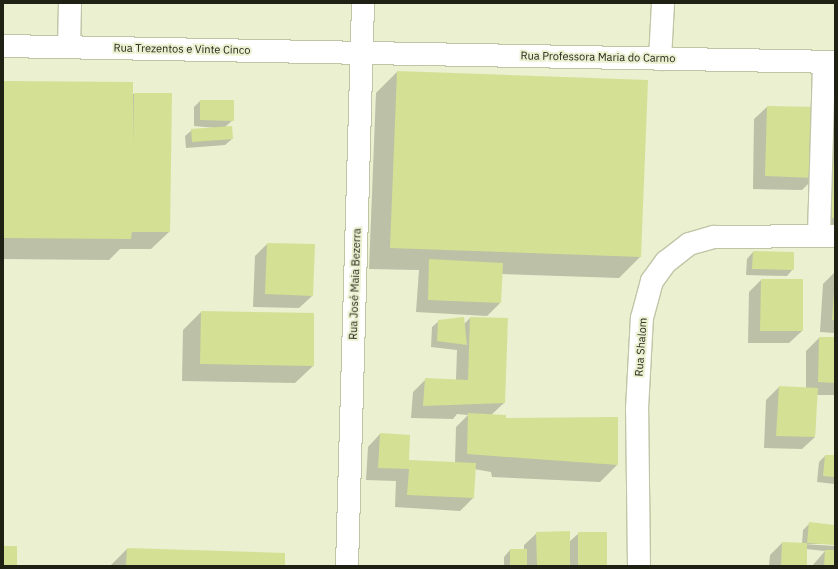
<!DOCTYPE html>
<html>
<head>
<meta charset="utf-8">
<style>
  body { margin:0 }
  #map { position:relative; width:838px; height:569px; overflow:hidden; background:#eaf0d0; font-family:"IBM Plex Sans",sans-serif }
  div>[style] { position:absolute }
  .shadow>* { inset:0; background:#0003 }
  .building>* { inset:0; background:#d4e094 }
  .roads { filter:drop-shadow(1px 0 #c0c5a6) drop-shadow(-1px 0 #c0c5a6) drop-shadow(0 1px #c0c5a6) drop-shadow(0 -1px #c0c5a6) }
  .minor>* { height:22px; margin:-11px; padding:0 11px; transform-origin:11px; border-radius:11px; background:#fff }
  span { translate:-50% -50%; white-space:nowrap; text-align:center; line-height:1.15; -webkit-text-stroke:4px #eaf0d0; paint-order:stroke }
  .street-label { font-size:11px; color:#1f2115 }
  .frame { position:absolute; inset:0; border:4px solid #1f2115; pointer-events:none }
</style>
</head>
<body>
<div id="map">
  <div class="shadow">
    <div style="clip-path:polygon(397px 72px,640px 257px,619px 278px,501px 274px,500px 303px,487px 316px,416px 312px,419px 270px,369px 269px,376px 93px)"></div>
    <div style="clip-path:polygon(3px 82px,134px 94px,169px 232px,151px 249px,120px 249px,109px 260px,3px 259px)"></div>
    <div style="clip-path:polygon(200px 101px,233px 120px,225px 127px,232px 139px,225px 145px,186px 148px,185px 136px,192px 130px,217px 128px,194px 126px,194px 107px)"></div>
    <div style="clip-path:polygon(835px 102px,835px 235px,815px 235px,815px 177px,802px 190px,753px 189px,754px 119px,767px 107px,816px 108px)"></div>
    <div style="clip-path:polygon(267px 244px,312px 296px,299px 308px,253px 307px,255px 256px)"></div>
    <div style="clip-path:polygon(753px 252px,793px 269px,787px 276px,746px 275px,747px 259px)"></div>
    <div style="clip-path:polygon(835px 272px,835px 333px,820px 332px,823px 284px)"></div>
    <div style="clip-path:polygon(761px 280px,802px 331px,789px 343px,748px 343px,749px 292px)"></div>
    <div style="clip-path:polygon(201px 312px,313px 314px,313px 366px,295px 383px,182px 381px,183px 330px)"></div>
    <div style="clip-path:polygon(470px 318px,504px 403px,491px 415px,617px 465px,600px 482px,492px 477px,491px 472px,474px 469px,473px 498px,460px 511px,395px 507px,396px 481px,366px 480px,368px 447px,380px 434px,408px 461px,455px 463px,456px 427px,468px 415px,457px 414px,453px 419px,411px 418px,413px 392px,426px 379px,456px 380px,457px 350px,431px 347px,432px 327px,439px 321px,464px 324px)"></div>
    <div style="clip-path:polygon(819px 338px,835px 338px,835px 395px,816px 395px,815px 437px,802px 449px,764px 448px,766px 400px,779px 387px,806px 388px,806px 351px)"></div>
    <div style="clip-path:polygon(825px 456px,835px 456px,835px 484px,817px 482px,819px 462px)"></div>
    <div style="clip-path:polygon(810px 523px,835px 526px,835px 544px,802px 544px,835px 546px,835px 566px,812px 566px,825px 551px,806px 549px,806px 566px,769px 566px,770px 555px,782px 543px,802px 544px,803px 530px)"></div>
    <div style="clip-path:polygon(537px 533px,569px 542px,579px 533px,606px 566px,504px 566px,504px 557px,510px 550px,524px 550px,524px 545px)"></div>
    <div style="clip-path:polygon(127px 549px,284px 554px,284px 566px,110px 566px)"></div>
  </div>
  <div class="building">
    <div style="clip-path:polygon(397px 71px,648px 80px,641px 257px,390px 248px)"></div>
    <div style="clip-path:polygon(3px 81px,133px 82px,133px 145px,134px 93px,172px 93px,170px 232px,132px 232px,131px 239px,3px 238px)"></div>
    <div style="clip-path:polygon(200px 100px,234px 100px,234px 121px,200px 120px)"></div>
    <div style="clip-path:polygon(832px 101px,835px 101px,835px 218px,832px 218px)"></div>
    <div style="clip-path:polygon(767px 106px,817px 107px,816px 178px,765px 176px)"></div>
    <div style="clip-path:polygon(232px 126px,233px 139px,192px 142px,191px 129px)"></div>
    <div style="clip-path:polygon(267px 243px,315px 244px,313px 296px,265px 294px)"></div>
    <div style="clip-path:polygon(753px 251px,794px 252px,794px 270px,752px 269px)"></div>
    <div style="clip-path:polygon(429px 259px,503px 263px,501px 303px,428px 300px)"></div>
    <div style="clip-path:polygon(761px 279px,803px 279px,803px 331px,760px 331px)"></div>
    <div style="clip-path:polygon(834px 291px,835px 291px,835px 320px,832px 320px)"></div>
    <div style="clip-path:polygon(201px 311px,314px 313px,314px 366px,200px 364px)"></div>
    <div style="clip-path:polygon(464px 317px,467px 345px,437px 341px,438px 320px)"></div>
    <div style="clip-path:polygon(470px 317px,508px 318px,505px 403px,423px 406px,425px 378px,468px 380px)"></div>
    <div style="clip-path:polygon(819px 337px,835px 337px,835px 383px,818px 382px)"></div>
    <div style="clip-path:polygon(779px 386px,818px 388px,815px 437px,776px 436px)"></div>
    <div style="clip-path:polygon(468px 413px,506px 415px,506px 418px,618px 417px,618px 465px,467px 454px)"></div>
    <div style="clip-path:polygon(380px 433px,410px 435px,409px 460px,476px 463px,474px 498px,407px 495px,409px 469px,378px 468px)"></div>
    <div style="clip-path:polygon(825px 455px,835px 455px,835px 477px,823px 476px)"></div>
    <div style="clip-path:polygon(809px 522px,835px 525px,835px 545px,807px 543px)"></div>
    <div style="clip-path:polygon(570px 531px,570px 566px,537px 566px,536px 532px)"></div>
    <div style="clip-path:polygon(578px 532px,607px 532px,607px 566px,578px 566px)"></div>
    <div style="clip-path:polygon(782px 542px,807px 543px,807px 566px,781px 566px)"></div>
    <div style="clip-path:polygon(3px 546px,17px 546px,17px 566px,3px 566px)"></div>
    <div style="clip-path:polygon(127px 548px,285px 553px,285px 566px,126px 566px)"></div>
    <div style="clip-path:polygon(510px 549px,527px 549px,527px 566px,510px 566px)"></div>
    <div style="clip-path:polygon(825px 550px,835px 550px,835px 566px,824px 566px)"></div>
  </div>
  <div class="roads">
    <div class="minor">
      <div style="left:3px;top:46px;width:832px;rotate:1.1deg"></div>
      <div style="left:69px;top:47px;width:44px;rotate:-88.7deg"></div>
      <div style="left:660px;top:59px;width:56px;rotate:-86.9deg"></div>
      <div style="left:819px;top:234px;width:172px;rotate:-88.3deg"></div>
      <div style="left:347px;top:566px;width:563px;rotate:-88.37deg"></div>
      <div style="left:639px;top:566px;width:157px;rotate:-90.7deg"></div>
      <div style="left:637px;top:409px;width:91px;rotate:-86.9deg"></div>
      <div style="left:642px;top:318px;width:38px;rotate:-75deg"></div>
      <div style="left:652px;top:281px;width:24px;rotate:-54deg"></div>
      <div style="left:666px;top:262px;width:29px;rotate:-38deg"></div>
      <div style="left:689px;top:244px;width:26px;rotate:-16deg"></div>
      <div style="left:714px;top:237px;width:121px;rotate:-0.5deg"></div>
    </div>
  </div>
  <div class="street-label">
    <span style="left:182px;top:49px;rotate:1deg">Rua Trezentos e Vinte Cinco</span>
    <span style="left:598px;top:57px;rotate:1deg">Rua Professora Maria do Carmo</span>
    <span style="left:355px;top:284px;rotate:-88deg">Rua José Maia Bezerra</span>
    <span style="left:641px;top:347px;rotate:-86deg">Rua Shalom</span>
  </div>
  <div class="frame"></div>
</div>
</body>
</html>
